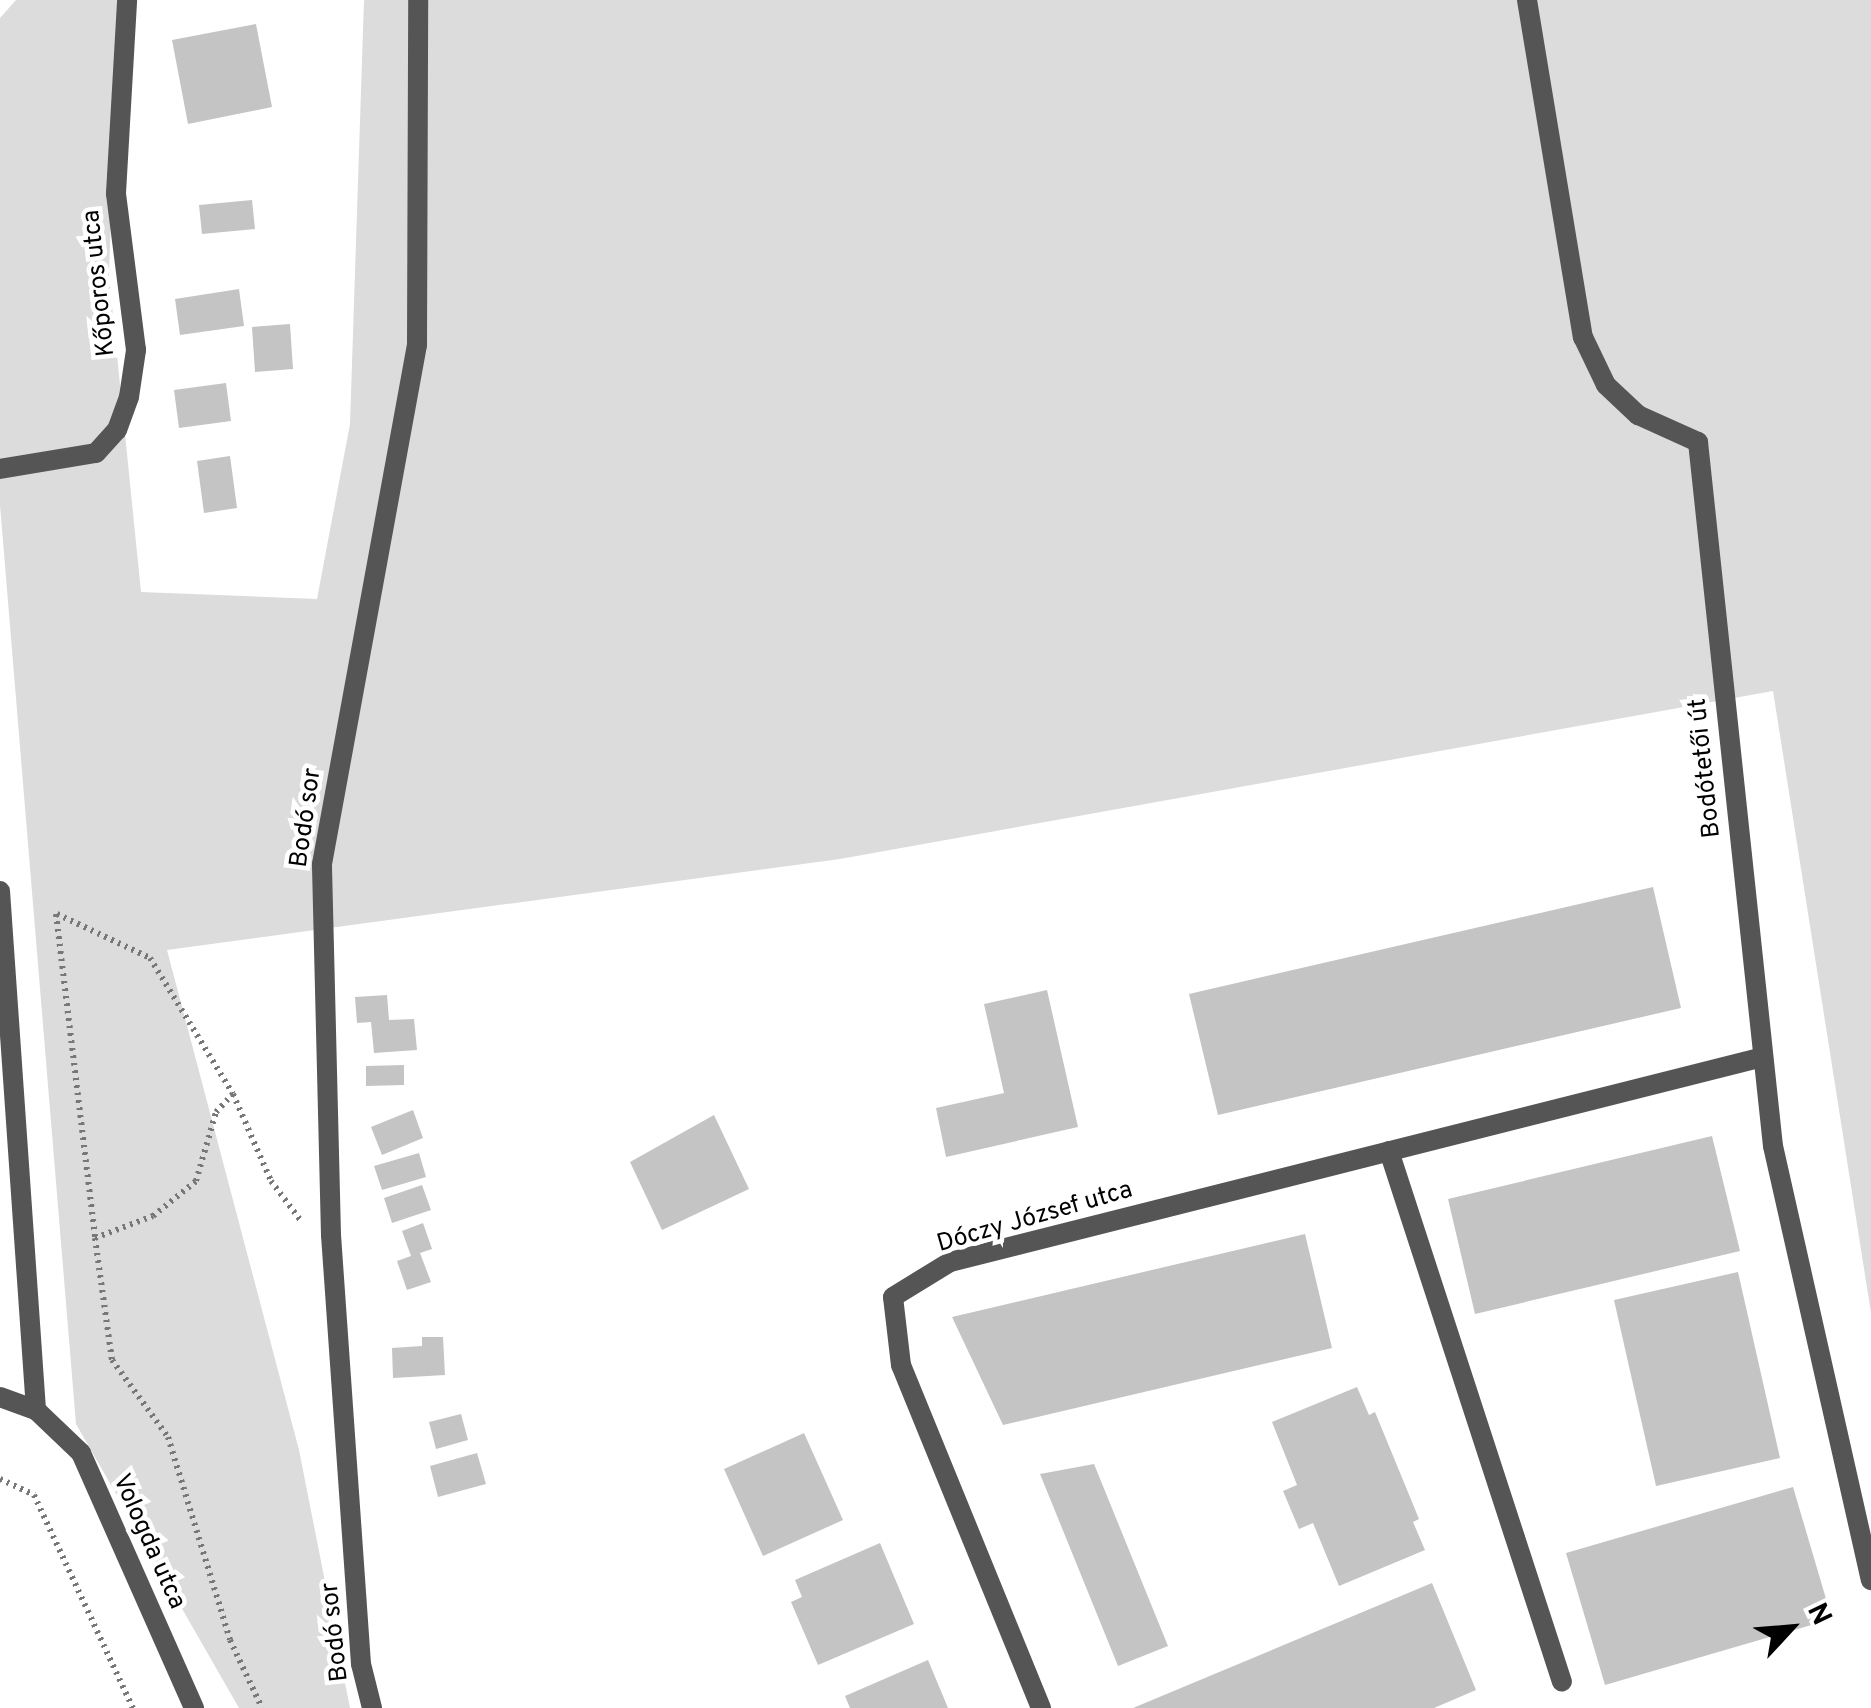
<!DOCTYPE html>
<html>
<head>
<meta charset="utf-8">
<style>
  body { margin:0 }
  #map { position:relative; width:1871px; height:1708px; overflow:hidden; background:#fff; font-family:Overpass,sans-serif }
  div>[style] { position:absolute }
  .green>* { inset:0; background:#dcdcdc }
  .building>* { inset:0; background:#c4c4c4 }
  .path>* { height:6px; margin-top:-3px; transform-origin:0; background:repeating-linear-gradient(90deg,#777 0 2.5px,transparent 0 7.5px) }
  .minor>* { height:20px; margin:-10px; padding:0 10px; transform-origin:10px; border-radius:10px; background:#555 }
  .tertiary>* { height:20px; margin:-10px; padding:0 10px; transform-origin:10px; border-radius:10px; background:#555 }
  span { translate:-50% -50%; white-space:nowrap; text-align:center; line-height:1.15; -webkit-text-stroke:9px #fff; paint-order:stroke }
  .street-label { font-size:25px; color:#000 }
  .north { position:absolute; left:1741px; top:1578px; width:100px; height:100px; -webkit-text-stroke:8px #fff; paint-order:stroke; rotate:64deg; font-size:28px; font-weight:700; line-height:40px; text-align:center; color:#000 }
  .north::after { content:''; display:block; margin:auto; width:35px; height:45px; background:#000; clip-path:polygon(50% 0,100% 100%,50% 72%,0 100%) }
</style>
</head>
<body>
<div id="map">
  <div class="green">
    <div style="clip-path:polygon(16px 0,118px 0,109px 276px,141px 592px,317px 599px,350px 424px,364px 0,1871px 0,1871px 1313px,1773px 691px,840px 859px,167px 950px,299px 1450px,350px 1708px,239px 1708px,76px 1424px,0 505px,0 18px)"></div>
  </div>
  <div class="building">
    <div style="clip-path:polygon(256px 24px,272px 107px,188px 124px,172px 40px)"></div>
    <div style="clip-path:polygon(252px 200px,255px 229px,202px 234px,199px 205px)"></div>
    <div style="clip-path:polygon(239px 289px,244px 326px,180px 335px,175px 299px)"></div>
    <div style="clip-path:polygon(290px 324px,293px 369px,255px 372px,252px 327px)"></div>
    <div style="clip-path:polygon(226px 383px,231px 421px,179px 428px,174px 390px)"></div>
    <div style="clip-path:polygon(230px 456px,237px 508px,204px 513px,197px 461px)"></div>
    <div style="clip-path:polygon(1653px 887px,1681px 1008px,1218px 1115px,1189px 994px)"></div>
    <div style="clip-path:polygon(1047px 990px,1078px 1127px,946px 1157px,936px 1108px,1004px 1093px,984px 1004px)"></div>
    <div style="clip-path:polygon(387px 995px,389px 1020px,414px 1019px,417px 1050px,374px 1053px,371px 1022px,357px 1023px,355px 997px)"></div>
    <div style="clip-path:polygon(404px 1065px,404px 1085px,366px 1086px,366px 1066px)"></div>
    <div style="clip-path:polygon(413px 1110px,423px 1138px,382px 1155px,371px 1127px)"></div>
    <div style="clip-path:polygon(714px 1115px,749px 1189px,662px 1230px,630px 1162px)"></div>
    <div style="clip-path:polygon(1712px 1136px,1740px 1251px,1475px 1314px,1448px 1199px)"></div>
    <div style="clip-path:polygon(419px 1153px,426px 1177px,382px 1190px,374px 1166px)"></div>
    <div style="clip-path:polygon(422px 1185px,431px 1210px,392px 1223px,384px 1198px)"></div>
    <div style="clip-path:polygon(423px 1223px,432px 1249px,420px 1253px,431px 1282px,407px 1290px,397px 1261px,411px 1256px,402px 1231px)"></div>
    <div style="clip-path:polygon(1305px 1234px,1332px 1348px,1003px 1425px,952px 1317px)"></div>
    <div style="clip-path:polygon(1738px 1272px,1780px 1458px,1656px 1486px,1614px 1300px)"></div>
    <div style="clip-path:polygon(422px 1337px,443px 1337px,445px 1375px,393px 1378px,392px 1348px,422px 1346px)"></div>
    <div style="clip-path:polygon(1357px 1387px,1369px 1415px,1375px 1412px,1419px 1519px,1413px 1522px,1425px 1550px,1339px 1586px,1313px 1523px,1299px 1529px,1283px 1491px,1297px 1485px,1272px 1422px)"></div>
    <div style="clip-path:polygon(461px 1414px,468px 1440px,436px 1449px,429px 1422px)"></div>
    <div style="clip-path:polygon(804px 1433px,843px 1520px,763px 1556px,724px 1469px)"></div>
    <div style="clip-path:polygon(477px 1453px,486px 1484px,438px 1497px,430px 1466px)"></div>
    <div style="clip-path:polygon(1094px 1464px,1168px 1646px,1118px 1666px,1040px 1474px)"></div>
    <div style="clip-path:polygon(1793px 1487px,1832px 1619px,1605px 1685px,1566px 1553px)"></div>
    <div style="clip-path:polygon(880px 1543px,914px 1624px,818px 1665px,791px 1602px,802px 1597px,795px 1580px)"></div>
    <div style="clip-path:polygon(1432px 1583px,1476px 1690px,1434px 1708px,1133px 1708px)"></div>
    <div style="clip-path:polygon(928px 1660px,948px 1708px,850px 1708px,845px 1696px)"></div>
  </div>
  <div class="path">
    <div style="left:56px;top:914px;width:326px;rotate:83.1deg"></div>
    <div style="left:95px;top:1238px;width:62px;rotate:-20.8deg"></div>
    <div style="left:153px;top:1216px;width:55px;rotate:-39.1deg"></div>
    <div style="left:196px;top:1181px;width:72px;rotate:-73.8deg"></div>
    <div style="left:216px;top:1112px;width:25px;rotate:-47deg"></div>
    <div style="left:57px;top:914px;width:103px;rotate:25.3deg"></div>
    <div style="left:150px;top:958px;width:159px;rotate:58.6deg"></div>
    <div style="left:233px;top:1094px;width:95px;rotate:66.4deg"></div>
    <div style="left:271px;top:1181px;width:50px;rotate:53.1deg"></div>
    <div style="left:95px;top:1238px;width:123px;rotate:82.1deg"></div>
    <div style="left:112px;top:1360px;width:95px;rotate:54deg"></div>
    <div style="left:168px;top:1437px;width:212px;rotate:73deg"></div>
    <div style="left:230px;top:1640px;width:75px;rotate:64.8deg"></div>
    <div style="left:0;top:1479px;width:38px;rotate:25deg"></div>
    <div style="left:34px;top:1495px;width:235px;rotate:65.1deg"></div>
  </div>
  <div class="minor">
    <div style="left:1527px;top:0;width:342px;rotate:80.6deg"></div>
    <div style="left:1583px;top:337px;width:53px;rotate:64.4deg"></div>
    <div style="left:1606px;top:385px;width:44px;rotate:43.2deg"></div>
    <div style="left:1638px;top:415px;width:66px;rotate:24.2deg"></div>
    <div style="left:1698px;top:442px;width:708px;rotate:83.92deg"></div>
    <div style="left:1773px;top:1146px;width:445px;rotate:77.3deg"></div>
    <div style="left:0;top:469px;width:97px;rotate:-9.5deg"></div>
    <div style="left:96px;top:453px;width:31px;rotate:-48deg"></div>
    <div style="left:117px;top:430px;width:35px;rotate:-70deg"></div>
    <div style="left:129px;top:397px;width:48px;rotate:-81.5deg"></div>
    <div style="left:136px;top:350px;width:158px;rotate:-97.3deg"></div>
    <div style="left:116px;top:193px;width:193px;rotate:-86.7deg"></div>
    <div style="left:0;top:891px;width:520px;rotate:86.03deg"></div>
    <div style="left:1389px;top:1151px;width:558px;rotate:71.95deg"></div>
    <div style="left:372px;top:1708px;width:45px;rotate:-104deg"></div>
    <div style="left:361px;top:1664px;width:430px;rotate:-94deg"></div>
    <div style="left:331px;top:1235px;width:371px;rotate:-91.4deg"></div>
    <div style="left:322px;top:864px;width:528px;rotate:-79.63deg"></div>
    <div style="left:417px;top:345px;width:345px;rotate:-89.8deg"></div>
    <div style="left:1041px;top:1708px;width:370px;rotate:-112.2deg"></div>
    <div style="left:901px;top:1365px;width:68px;rotate:-96.7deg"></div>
    <div style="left:893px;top:1297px;width:67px;rotate:-31.6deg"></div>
    <div style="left:950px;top:1262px;width:838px;rotate:-14.15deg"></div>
  </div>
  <div class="tertiary">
    <div style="left:0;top:1397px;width:38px;rotate:20deg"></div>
    <div style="left:36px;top:1410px;width:62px;rotate:43.7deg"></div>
    <div style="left:81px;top:1453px;width:279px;rotate:66.1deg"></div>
  </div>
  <div class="street-label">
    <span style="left:100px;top:283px;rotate:-96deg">Kőporos utca</span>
    <span style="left:1706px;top:768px;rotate:-96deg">Bodótetői út</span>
    <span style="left:307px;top:818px;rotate:-82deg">Bodó sor</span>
    <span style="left:1035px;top:1218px;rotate:-16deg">Dóczy József utca</span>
    <span style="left:148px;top:1542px;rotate:66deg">Vologda utca</span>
    <span style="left:336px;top:1632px;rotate:-96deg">Bodó sor</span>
  </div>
  <div class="north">N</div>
</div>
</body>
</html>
